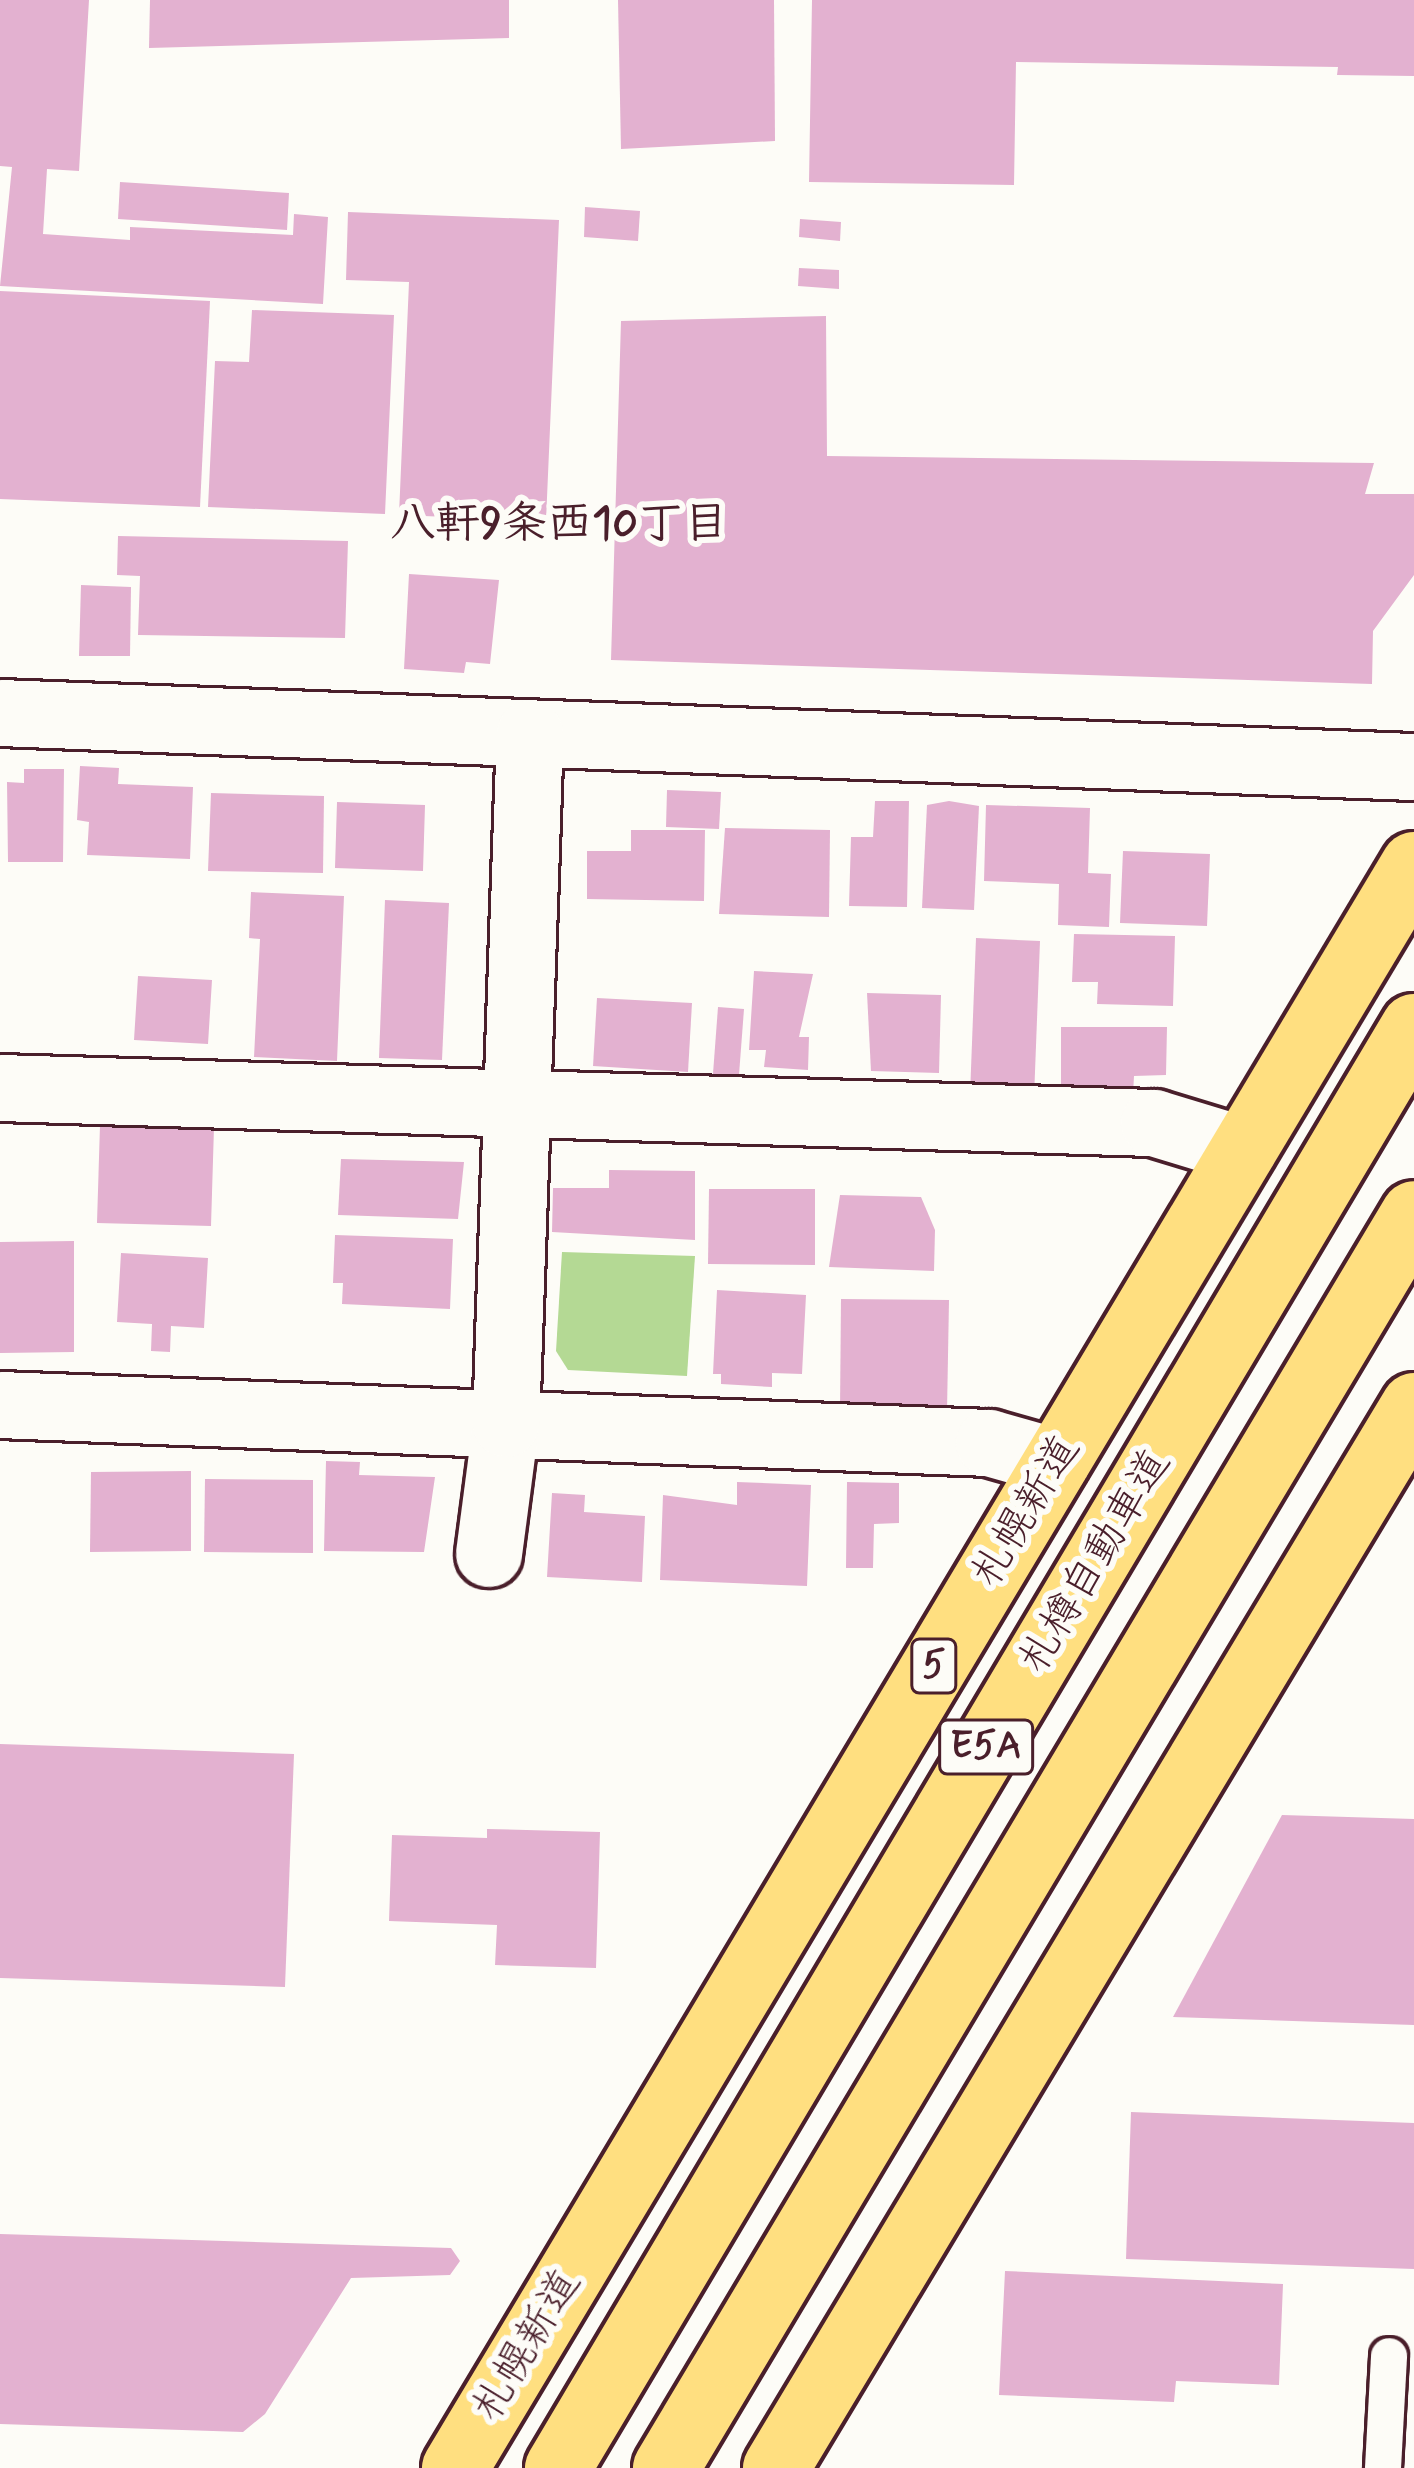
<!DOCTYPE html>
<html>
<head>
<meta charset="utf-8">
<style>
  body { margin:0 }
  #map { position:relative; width:1414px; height:2468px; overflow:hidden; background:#fdfcf7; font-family:Mynerve,"Klee One",sans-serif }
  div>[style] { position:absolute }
  .green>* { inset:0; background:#b4d994 }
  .building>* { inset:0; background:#e3b1d0 }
  .roads { filter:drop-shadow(3px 0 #4a1f2b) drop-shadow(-3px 0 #4a1f2b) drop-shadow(0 3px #4a1f2b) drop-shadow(0 -3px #4a1f2b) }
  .service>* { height:36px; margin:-18px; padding:0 18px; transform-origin:18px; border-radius:18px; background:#fdfcf7 }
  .minor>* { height:66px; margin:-33px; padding:0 33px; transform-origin:33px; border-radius:33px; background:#fdfcf7 }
  .trunk>* { height:66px; margin:-33px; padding:0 33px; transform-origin:33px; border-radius:33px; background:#ffdf80 }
  .motorway>* { height:66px; margin:-33px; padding:0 33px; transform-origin:33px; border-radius:33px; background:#ffdf80 }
  span { translate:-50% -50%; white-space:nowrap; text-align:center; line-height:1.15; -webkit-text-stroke:12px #fdfcf7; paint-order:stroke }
  .shield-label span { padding:3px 9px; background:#fdfcf7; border:3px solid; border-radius:9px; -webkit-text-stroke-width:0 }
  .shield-label { font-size:39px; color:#4a1f2b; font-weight:700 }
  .street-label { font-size:42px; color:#4a1f2b }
  .neighbourhood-label { font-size:45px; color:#4a1f2b; font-weight:700 }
</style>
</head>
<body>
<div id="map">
  <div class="green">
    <div style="clip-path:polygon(562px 1252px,695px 1256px,687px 1376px,568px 1370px,556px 1351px)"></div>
  </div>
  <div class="building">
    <div style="clip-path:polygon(0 0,89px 0,79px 171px,47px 169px,43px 234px,130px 240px,130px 227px,293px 235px,294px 214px,328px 217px,323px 304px,0 286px,12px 167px,0 166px)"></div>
    <div style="clip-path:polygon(150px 0,509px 0,509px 38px,149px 48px)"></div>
    <div style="clip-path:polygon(618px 0,774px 0,775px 141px,621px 149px)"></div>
    <div style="clip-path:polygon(812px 0,1414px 0,1414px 76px,1337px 75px,1338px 67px,1016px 62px,1014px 185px,809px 182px)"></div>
    <div style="clip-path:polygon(120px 182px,289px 193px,287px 230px,118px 219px)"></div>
    <div style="clip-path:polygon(585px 207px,640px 211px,638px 241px,584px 237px)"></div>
    <div style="clip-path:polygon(348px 212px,559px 220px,546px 521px,399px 515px,409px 282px,346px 280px)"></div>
    <div style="clip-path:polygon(800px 219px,841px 222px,840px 241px,799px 237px)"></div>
    <div style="clip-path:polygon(799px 268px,839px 270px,839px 289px,798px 286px)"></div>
    <div style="clip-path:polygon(0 291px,210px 301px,200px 507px,0 499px)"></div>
    <div style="clip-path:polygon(252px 310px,394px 315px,385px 514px,208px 507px,215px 361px,249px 362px)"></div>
    <div style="clip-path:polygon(826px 316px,827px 456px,1374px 463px,1365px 494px,1414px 494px,1414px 575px,1373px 631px,1372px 684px,611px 660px,621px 321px)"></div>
    <div style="clip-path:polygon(118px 536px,348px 541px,345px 638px,138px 635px,140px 576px,117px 575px)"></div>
    <div style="clip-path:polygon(409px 574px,499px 580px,490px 664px,466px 662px,464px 673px,404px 669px)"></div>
    <div style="clip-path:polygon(81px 585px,131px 587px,130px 656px,79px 656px)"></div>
    <div style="clip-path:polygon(80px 766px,119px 768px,118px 784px,193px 787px,190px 859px,87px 855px,89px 822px,77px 820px)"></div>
    <div style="clip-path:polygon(24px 769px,64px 769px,63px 862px,8px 862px,7px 782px,24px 783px)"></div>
    <div style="clip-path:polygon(667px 790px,721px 792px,719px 829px,666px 827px)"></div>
    <div style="clip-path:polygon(211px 793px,324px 796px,323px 873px,208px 871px)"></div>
    <div style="clip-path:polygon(875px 801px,909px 801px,907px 907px,849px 906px,851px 837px,873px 837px)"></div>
    <div style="clip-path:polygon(949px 801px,979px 806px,974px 910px,922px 908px,927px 805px)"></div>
    <div style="clip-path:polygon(337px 802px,425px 805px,423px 871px,335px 868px)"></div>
    <div style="clip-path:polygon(986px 805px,1090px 808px,1088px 873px,1111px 874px,1109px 927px,1058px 925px,1059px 884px,984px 881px)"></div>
    <div style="clip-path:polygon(725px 828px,830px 830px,829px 917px,719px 914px)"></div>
    <div style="clip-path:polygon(631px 830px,705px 830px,704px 901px,587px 899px,587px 851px,631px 851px)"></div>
    <div style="clip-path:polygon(1123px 851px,1210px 854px,1207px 926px,1120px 923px)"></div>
    <div style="clip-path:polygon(251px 892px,344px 896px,337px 1061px,254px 1057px,260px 939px,249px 938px)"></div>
    <div style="clip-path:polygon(385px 900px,449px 903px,442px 1060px,379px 1058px)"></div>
    <div style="clip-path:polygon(1074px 934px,1175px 936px,1173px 1006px,1097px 1004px,1098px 982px,1072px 982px)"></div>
    <div style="clip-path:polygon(976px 938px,1040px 941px,1034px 1098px,970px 1095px)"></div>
    <div style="clip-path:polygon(754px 971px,813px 974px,799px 1037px,809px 1037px,808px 1070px,764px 1067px,766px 1050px,749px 1050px)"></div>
    <div style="clip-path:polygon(138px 976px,212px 980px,208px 1044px,134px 1040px)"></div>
    <div style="clip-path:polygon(867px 993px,941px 995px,939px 1073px,871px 1071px)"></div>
    <div style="clip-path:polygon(597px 998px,692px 1003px,688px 1072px,593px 1066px)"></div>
    <div style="clip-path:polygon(718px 1007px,744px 1009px,738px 1088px,712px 1087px)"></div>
    <div style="clip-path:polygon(1061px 1027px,1167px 1027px,1166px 1075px,1134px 1076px,1133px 1095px,1061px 1095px)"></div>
    <div style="clip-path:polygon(100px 1125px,214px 1127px,211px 1226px,97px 1223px)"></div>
    <div style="clip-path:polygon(341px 1159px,464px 1162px,458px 1219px,338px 1215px)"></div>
    <div style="clip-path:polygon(609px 1170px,695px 1171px,695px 1240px,552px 1232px,553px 1188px,609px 1188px)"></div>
    <div style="clip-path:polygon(709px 1189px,815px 1189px,815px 1265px,708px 1264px)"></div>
    <div style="clip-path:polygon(840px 1195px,921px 1197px,935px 1230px,934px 1271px,829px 1267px)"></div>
    <div style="clip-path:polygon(335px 1235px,453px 1239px,450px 1309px,342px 1304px,343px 1283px,333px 1283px)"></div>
    <div style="clip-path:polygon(74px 1241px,74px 1352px,0 1353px,0 1242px)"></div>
    <div style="clip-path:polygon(121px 1253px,208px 1258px,204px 1328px,171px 1326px,170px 1352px,151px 1351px,152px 1324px,117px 1322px)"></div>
    <div style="clip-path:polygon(717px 1290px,806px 1295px,802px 1374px,772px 1373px,772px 1387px,721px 1384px,721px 1374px,713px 1374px)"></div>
    <div style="clip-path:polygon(841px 1299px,949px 1300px,947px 1411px,840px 1410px)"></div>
    <div style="clip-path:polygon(326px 1461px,360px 1462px,359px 1475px,435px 1477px,424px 1552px,324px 1551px)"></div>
    <div style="clip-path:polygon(191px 1471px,191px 1551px,90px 1552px,91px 1472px)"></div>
    <div style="clip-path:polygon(205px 1479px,313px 1480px,313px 1553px,204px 1552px)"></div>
    <div style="clip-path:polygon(737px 1482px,811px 1485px,807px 1586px,660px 1580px,663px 1495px,737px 1505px)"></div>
    <div style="clip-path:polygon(847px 1482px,899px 1483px,899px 1523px,874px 1524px,873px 1568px,846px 1568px)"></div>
    <div style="clip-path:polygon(552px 1493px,585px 1495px,584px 1512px,645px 1516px,642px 1582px,547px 1577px)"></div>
    <div style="clip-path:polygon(0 1744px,294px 1754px,285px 1987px,0 1978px)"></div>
    <div style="clip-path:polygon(1282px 1815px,1414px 1819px,1414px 2025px,1173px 2017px)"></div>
    <div style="clip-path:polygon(487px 1829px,600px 1832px,596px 1968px,495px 1965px,497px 1925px,389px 1921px,392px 1835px,487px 1838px)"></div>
    <div style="clip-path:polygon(1131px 2112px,1414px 2123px,1414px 2269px,1126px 2259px)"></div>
    <div style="clip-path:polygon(0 2234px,451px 2248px,460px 2261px,450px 2275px,351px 2278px,265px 2414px,243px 2432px,0 2424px)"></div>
    <div style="clip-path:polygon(1005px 2271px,1283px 2284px,1279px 2385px,1176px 2381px,1174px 2402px,999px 2395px)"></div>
  </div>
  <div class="roads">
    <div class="service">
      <div style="left:1383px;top:2468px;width:112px;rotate:-86.9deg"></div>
    </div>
    <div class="minor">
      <div style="left:0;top:713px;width:1415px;rotate:2.19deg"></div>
      <div style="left:0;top:1088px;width:1155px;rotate:1.74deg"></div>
      <div style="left:1154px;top:1123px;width:93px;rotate:16.9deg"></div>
      <div style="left:0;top:1405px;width:990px;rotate:2.2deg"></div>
      <div style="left:989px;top:1443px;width:70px;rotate:15.8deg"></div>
      <div style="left:489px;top:1554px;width:131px;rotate:-82.5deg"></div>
      <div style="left:506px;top:1424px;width:691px;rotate:-88.01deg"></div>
    </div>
    <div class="trunk">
      <div style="left:455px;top:2468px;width:1868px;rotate:-59.11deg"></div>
      <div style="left:776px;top:2468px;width:1239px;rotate:-59deg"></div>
    </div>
    <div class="motorway">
      <div style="left:558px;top:2468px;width:1676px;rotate:-59.29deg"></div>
      <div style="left:666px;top:2468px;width:1460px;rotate:-59.18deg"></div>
    </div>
  </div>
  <div class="shield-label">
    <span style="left:934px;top:1666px">5</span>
    <span style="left:986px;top:1747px">E5A</span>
  </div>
  <div class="street-label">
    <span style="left:1027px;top:1512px;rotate:-59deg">札幌新道</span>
    <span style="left:1096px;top:1562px;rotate:-59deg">札樽自動車道</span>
    <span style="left:528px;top:2346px;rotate:-59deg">札幌新道</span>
  </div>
  <div class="neighbourhood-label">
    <span style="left:559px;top:525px">八軒9条西10丁目</span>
  </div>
</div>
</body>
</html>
